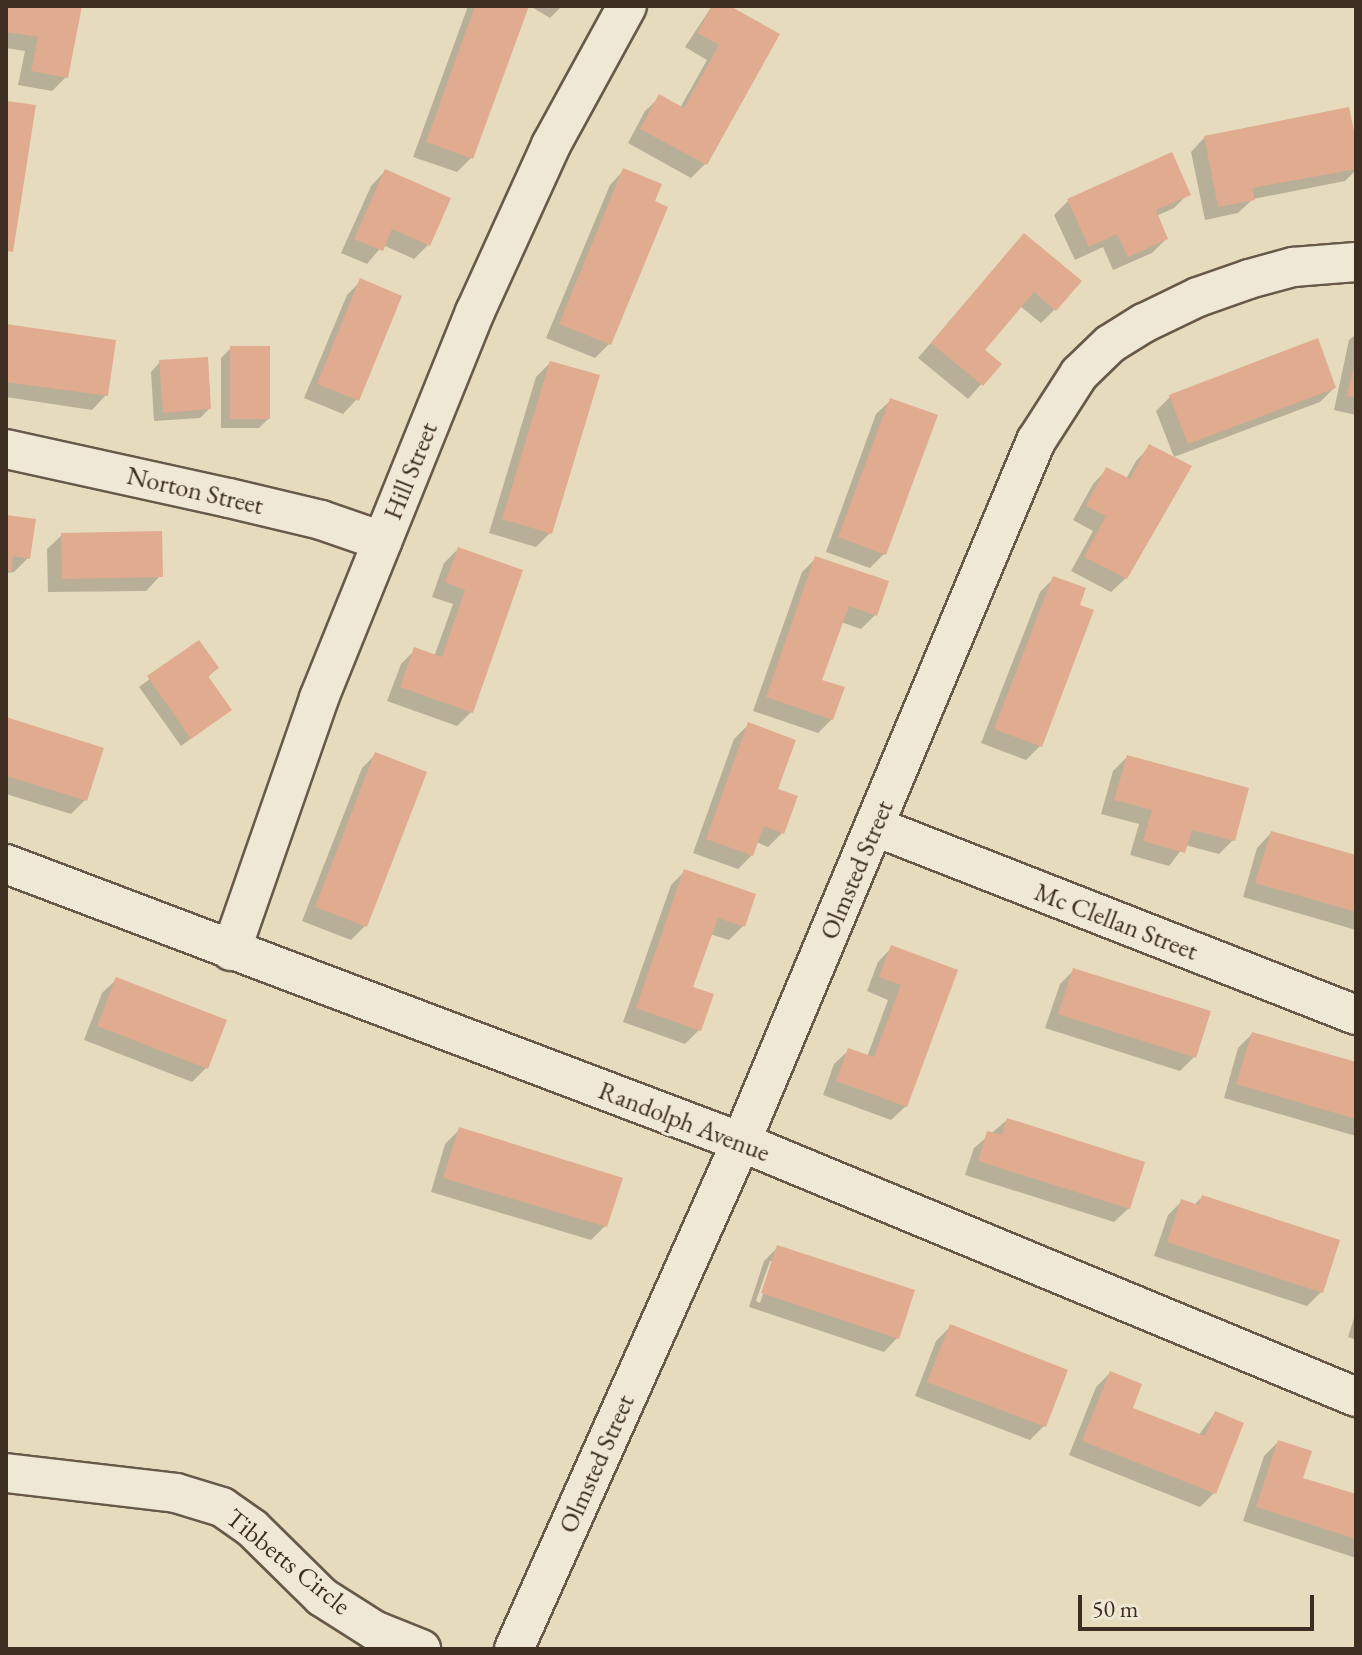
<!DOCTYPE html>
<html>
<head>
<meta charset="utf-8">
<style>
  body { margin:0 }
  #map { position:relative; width:1362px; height:1655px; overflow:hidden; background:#e7dbbe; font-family:"EB Garamond",serif }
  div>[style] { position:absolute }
  .shadow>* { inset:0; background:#0003 }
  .building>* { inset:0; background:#e0ab8e }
  .roads { filter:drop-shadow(2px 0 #685949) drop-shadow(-2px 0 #685949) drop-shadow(0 2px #685949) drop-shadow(0 -2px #685949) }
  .street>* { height:38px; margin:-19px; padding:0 19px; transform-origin:19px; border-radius:19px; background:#efe8d5 }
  span { translate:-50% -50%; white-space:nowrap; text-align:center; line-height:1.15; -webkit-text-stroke:6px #efe8d5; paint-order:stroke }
  .street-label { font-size:26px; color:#3e2e22 }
  .frame { position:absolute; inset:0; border:8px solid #3e2e22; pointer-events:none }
  .scale { position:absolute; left:1078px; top:1595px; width:236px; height:36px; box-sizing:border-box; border:4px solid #3e2e22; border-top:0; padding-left:10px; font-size:24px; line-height:28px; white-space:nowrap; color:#3e2e22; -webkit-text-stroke:6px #efe8d5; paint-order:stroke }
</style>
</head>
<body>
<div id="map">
  <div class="shadow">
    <div style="clip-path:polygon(6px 6px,80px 6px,66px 77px,52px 91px,18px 85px,25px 51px,6px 48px)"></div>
    <div style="clip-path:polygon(468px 6px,523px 6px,471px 158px,457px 172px,413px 157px)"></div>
    <div style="clip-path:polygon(530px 6px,562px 6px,550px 18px)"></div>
    <div style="clip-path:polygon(712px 6px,725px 6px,777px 35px,705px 164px,691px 178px,628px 143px,645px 111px,660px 97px,680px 108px,707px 60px,685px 47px)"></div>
    <div style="clip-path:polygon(1205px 137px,1356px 152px,1356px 170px,1345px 181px,1253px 199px,1238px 213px,1205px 220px,1191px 152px)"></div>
    <div style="clip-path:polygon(624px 170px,609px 344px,595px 358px,546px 338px,610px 185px)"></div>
    <div style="clip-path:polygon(385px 171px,428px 245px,414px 259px,383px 245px,367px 264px,341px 253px,371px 186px)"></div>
    <div style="clip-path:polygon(1188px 194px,1174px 208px,1156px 216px,1166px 239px,1152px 253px,1113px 270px,1103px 247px,1075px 260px,1054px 215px,1068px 201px)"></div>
    <div style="clip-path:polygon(1010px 250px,1055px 309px,1041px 323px,1020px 306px,982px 350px,999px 364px,968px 399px,918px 358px)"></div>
    <div style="clip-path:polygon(361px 281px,357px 399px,343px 414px,304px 398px,347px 295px)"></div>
    <div style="clip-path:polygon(6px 326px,106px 395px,92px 410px,6px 397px)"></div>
    <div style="clip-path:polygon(1356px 334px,1356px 415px,1334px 410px,1349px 340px)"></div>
    <div style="clip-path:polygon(231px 348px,268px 419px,259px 428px,221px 428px,221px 358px)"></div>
    <div style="clip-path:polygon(160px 362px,209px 409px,200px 418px,154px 421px,151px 372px)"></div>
    <div style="clip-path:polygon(550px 363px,550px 533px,536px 547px,489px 533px,536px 377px)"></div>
    <div style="clip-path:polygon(1334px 388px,1320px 402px,1174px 457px,1156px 411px,1170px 397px)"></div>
    <div style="clip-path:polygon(891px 400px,884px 554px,870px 568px,826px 552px,876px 414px)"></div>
    <div style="clip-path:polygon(1150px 446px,1126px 578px,1111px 592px,1071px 571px,1093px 531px,1073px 520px,1093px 484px,1107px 469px,1126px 479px,1136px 461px)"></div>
    <div style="clip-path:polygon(6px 517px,28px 558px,14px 572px,6px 573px)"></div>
    <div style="clip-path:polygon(62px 535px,160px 576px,146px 591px,48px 592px,47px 549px)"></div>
    <div style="clip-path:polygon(458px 549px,521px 572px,471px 712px,457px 726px,387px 701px,401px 664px,415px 650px,434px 657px,453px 604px,432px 597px,444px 563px)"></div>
    <div style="clip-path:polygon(816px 558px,875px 615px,861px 629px,841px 622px,820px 681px,832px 719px,818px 733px,753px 711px,802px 572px)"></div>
    <div style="clip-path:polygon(1054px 578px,1040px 746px,1026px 760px,981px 743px,1040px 592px)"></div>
    <div style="clip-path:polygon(199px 643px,217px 668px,207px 678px,230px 710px,181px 746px,139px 687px)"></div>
    <div style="clip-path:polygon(6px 719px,85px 800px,71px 814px,6px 794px)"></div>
    <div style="clip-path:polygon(748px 725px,776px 791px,782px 833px,768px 847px,756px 842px,752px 855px,738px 869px,693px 853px,734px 739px)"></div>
    <div style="clip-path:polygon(376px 754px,365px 926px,351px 940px,302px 921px,362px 768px)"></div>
    <div style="clip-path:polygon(1127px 757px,1233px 840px,1219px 854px,1185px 845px,1169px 866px,1130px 855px,1139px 824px,1101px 814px,1113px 771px)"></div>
    <div style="clip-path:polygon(1271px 833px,1356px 857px,1356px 930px,1243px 897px,1257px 848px)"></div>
    <div style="clip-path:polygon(685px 871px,743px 926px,729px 940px,710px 934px,691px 988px,699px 1030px,685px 1044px,623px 1022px,671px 885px)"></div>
    <div style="clip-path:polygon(892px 947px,956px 971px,906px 1106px,891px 1120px,823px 1095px,834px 1064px,849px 1050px,867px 1057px,888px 1000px,867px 991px,878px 962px)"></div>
    <div style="clip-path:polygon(1074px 970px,1194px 1057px,1180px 1071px,1045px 1028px,1060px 984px)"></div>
    <div style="clip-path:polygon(117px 979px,206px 1068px,192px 1082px,84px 1040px,102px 993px)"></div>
    <div style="clip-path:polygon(1252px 1034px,1356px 1064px,1356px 1136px,1224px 1098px,1238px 1048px)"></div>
    <div style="clip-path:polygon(1007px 1120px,1129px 1208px,1114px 1222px,965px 1175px,974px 1148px)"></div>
    <div style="clip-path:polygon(459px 1130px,605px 1226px,591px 1240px,431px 1192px,445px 1144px)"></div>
    <div style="clip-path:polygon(1202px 1197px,1321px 1292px,1307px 1306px,1154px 1256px,1168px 1215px,1182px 1201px,1194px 1205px)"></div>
    <div style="clip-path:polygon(evenodd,778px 1247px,898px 1337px,884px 1352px,749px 1307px,764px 1261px,778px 1247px,770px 1261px,774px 1261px,760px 1303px,756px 1301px,770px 1261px)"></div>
    <div style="clip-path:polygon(1356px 1312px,1356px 1340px,1348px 1337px)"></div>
    <div style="clip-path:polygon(950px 1327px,1044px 1426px,1030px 1440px,915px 1396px,936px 1341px)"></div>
    <div style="clip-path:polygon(1110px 1373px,1130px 1409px,1198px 1436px,1215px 1413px,1214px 1493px,1200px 1507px,1069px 1455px,1096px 1387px)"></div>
    <div style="clip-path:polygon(1278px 1442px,1301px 1479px,1356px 1496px,1356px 1558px,1243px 1521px,1264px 1456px)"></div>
  </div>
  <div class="building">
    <div style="clip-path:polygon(8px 6px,82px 6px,68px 78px,31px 71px,38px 37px,6px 32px)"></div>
    <div style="clip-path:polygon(475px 6px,529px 6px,473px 159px,426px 142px)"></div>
    <div style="clip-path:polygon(712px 6px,730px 6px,780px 34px,707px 165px,640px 129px,659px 94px,684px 108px,719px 45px,697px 33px)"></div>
    <div style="clip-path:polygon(6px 101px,36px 105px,13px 252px,6px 251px)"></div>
    <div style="clip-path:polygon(1349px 107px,1356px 141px,1356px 169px,1252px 188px,1255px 200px,1218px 207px,1204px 136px)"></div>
    <div style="clip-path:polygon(1172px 152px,1191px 195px,1156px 210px,1168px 239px,1128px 257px,1117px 234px,1089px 247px,1067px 199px)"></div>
    <div style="clip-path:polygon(623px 168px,662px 184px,655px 201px,668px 207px,611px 345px,559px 324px)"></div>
    <div style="clip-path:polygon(385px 169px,451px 198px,430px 246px,392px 229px,383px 251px,354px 239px)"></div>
    <div style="clip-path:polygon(1024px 233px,1082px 281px,1056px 311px,1034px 292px,985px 350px,1002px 364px,983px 386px,931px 343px)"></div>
    <div style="clip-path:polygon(360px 278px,402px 296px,359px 401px,317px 384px)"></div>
    <div style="clip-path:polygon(6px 324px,116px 340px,108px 396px,6px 382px)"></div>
    <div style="clip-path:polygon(1318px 338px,1336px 388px,1188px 444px,1169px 395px)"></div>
    <div style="clip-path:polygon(230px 346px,270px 346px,270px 419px,230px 419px)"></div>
    <div style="clip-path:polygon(208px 357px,211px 409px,163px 413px,159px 360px)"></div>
    <div style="clip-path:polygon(550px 361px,600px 375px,552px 534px,502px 519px)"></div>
    <div style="clip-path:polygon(1355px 361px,1356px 361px,1356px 398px,1347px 396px)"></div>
    <div style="clip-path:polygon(890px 398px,938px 415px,886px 555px,838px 537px)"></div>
    <div style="clip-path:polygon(1149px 444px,1192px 466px,1127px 579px,1084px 557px,1106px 516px,1086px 506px,1106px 467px,1130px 479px)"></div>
    <div style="clip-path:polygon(6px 515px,36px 519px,30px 559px,13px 556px,11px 571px,6px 571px)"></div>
    <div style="clip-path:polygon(162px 531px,163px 577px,62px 579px,61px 533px)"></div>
    <div style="clip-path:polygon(458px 547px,523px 570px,473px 713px,400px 687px,414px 647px,442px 657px,465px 590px,445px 582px)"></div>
    <div style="clip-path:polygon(815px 556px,889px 581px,877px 616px,849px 606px,822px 680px,845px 687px,833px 720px,766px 697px)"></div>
    <div style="clip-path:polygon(1053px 576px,1086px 588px,1080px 605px,1094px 610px,1042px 747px,994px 729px)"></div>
    <div style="clip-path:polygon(199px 640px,219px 668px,208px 676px,232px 710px,191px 739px,147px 676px)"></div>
    <div style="clip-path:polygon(6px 717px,104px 748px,87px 801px,6px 776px)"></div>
    <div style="clip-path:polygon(748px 722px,796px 740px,778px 789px,798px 796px,784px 834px,764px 826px,753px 856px,706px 839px)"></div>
    <div style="clip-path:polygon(375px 752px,427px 772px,367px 927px,315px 907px)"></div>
    <div style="clip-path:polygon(1127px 755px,1249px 788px,1235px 841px,1192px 830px,1185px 853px,1143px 841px,1152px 810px,1114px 800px)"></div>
    <div style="clip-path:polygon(1271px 831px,1356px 855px,1356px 912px,1255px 883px)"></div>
    <div style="clip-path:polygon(684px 869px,756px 894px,745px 927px,718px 918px,693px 987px,714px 994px,701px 1031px,636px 1008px)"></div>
    <div style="clip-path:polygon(891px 945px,958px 970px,907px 1107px,836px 1081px,848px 1048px,874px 1057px,901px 985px,879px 977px)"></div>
    <div style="clip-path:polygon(1073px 968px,1211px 1011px,1196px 1058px,1058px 1014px)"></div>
    <div style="clip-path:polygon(116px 977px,227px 1020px,208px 1069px,97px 1026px)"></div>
    <div style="clip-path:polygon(1252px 1032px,1356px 1062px,1356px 1119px,1236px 1084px)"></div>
    <div style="clip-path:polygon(1007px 1118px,1145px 1162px,1130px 1209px,978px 1161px,987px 1131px,1002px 1135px)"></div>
    <div style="clip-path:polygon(459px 1127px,623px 1178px,607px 1227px,443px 1178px)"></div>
    <div style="clip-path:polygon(1202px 1195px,1340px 1240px,1323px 1293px,1167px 1242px,1181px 1199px,1199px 1205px)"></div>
    <div style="clip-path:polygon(777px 1245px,915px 1290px,899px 1339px,761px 1293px)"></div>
    <div style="clip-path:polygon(950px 1324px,1068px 1370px,1046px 1427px,927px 1382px)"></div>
    <div style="clip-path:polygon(1110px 1371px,1142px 1384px,1133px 1408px,1205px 1436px,1215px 1411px,1244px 1423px,1216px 1494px,1082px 1441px)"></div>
    <div style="clip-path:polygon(1278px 1440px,1312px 1451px,1303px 1478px,1356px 1494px,1356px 1539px,1256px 1507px)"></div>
  </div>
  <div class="roads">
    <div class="street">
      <div style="left:6px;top:449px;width:228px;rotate:12.4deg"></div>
      <div style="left:229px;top:498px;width:95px;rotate:13.4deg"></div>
      <div style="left:321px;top:520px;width:65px;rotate:19deg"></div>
      <div style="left:876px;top:827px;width:516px;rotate:21.39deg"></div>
      <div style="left:6px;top:864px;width:786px;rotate:20.72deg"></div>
      <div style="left:741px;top:1142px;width:666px;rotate:22.52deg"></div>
      <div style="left:231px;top:951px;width:268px;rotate:-70.8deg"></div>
      <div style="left:319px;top:698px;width:416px;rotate:-68deg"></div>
      <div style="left:475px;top:312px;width:183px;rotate:-65.5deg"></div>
      <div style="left:551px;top:145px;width:158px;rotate:-61.3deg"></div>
      <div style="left:6px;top:1473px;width:171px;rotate:6.7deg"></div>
      <div style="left:176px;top:1493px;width:48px;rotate:16.9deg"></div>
      <div style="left:222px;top:1507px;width:37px;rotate:35deg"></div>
      <div style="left:252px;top:1528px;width:98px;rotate:44.6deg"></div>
      <div style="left:322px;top:1597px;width:62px;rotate:32.4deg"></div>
      <div style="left:374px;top:1630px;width:51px;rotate:22deg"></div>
      <div style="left:514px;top:1649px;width:555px;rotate:-65.88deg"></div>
      <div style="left:741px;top:1142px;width:761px;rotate:-67.18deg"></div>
      <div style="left:1036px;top:441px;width:80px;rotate:-57.3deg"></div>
      <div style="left:1079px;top:374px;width:43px;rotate:-44.1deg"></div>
      <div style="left:1110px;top:344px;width:40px;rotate:-32deg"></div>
      <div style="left:1144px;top:323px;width:60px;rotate:-25.7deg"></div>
      <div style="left:1198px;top:297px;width:54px;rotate:-19.4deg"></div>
      <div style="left:1249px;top:279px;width:46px;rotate:-15.3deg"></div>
      <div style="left:1293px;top:267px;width:63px;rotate:-4.5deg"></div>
    </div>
  </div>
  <div class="street-label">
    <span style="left:411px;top:471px;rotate:-68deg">Hill Street</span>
    <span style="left:195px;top:491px;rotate:13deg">Norton Street</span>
    <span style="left:857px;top:870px;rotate:-67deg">Olmsted Street</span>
    <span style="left:1116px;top:922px;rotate:21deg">Mc Clellan Street</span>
    <span style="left:684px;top:1122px;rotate:21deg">Randolph Avenue</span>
    <span style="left:597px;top:1464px;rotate:-66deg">Olmsted Street</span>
    <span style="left:288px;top:1562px;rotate:39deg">Tibbetts Circle</span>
  </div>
  <div class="frame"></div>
  <div class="scale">50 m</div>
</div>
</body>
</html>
